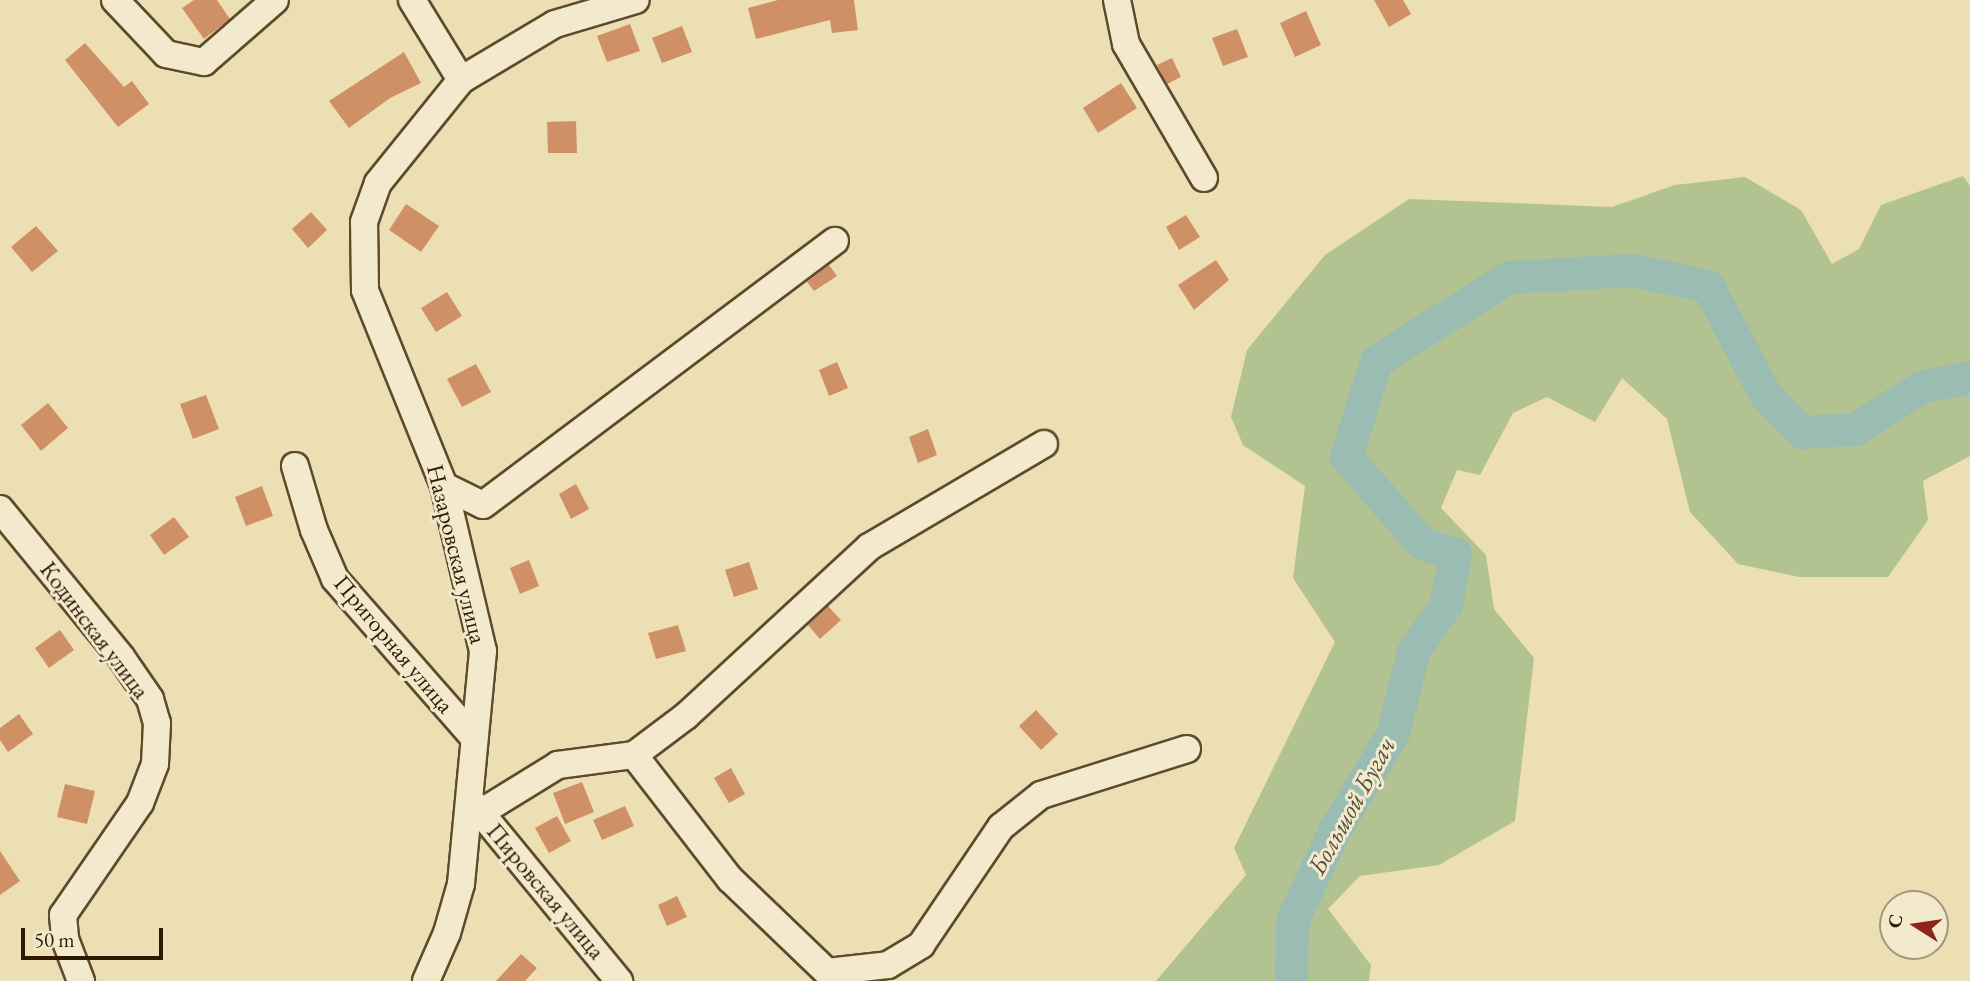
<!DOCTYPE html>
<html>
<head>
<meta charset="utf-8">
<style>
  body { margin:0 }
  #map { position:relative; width:1970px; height:981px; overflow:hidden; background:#ecdfb3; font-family:"EB Garamond",serif }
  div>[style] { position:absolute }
  .green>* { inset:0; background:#b2c391 }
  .river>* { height:33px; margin:-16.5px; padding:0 16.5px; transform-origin:16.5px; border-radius:16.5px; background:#9abcb3 }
  .building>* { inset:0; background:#d09066 }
  .roads { filter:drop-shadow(2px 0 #5e4a2d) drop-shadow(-2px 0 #5e4a2d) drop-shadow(0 2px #5e4a2d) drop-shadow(0 -2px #5e4a2d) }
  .minor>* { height:26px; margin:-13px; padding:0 13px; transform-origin:13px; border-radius:13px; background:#f3eace }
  span { translate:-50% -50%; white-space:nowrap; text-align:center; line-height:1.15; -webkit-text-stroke:6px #f3eace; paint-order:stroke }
  .street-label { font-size:24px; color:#2e1900 }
  .water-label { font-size:26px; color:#54523f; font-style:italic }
  .north { position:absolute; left:1879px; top:890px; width:70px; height:70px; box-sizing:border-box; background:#f3eace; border:2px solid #a4967c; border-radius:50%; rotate:282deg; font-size:19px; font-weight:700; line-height:28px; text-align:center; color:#2e1900 }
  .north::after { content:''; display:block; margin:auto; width:24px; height:32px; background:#8f2418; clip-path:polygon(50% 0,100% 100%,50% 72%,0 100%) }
  .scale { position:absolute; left:21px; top:928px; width:142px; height:32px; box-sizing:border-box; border:4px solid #2e1900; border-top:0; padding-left:9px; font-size:21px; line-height:24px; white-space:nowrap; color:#2e1900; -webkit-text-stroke:5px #f3eace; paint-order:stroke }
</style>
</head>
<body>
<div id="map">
  <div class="green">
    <div style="clip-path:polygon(1963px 176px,1970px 186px,1970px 456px,1923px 481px,1928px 520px,1888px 577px,1799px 577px,1738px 564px,1690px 512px,1667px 419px,1622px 378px,1595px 422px,1547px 397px,1513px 413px,1480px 475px,1457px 470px,1441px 508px,1486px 555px,1494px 609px,1534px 658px,1515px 821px,1439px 865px,1360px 876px,1328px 909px,1371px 965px,1369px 981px,1156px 981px,1246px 875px,1234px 848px,1335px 642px,1293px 578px,1305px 486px,1243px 445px,1231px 417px,1247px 350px,1325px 255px,1409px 199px,1612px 207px,1675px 185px,1745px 177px,1801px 210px,1832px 264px,1859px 249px,1881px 205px)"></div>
  </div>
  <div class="river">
    <div style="left:1291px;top:981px;width:60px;rotate:-89deg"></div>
    <div style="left:1292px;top:921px;width:99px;rotate:-65deg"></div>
    <div style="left:1334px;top:831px;width:114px;rotate:-59deg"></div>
    <div style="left:1393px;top:733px;width:83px;rotate:-76.1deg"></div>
    <div style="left:1413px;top:652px;width:58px;rotate:-55.5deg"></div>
    <div style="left:1446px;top:604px;width:51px;rotate:-79.8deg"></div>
    <div style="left:1455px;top:554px;width:35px;rotate:-162deg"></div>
    <div style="left:1422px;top:543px;width:115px;rotate:-131.5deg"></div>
    <div style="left:1346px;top:457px;width:101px;rotate:-72.6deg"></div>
    <div style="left:1376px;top:361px;width:157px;rotate:-32.3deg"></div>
    <div style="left:1509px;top:277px;width:123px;rotate:-3.3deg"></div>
    <div style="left:1632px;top:270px;width:78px;rotate:11.9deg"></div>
    <div style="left:1708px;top:286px;width:124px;rotate:62.2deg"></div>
    <div style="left:1766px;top:396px;width:51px;rotate:45deg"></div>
    <div style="left:1802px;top:432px;width:53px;rotate:-3.2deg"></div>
    <div style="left:1855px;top:429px;width:78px;rotate:-32.5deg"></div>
    <div style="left:1921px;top:387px;width:50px;rotate:-11.5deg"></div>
  </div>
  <div class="building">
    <div style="clip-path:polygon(194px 0,217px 0,230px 19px,204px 39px,182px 8px)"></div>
    <div style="clip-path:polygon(778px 0,854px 0,858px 30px,832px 33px,830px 20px,756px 39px,748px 8px)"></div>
    <div style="clip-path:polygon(1374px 0,1403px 0,1411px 14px,1389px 27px)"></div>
    <div style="clip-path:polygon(1306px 11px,1321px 45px,1295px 57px,1280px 23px)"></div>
    <div style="clip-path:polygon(630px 24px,640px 51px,607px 62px,597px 36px)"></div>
    <div style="clip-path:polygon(682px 26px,692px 52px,662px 63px,652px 38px)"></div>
    <div style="clip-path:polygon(1237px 29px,1248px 57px,1223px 66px,1212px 38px)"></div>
    <div style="clip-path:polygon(85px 43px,124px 87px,132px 81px,149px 104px,118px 127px,65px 60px)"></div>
    <div style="clip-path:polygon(404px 52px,421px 83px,390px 98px,349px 128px,329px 101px)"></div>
    <div style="clip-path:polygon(1172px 58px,1181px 77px,1167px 84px,1157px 65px)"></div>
    <div style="clip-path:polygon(1121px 83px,1137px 108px,1098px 133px,1083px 108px)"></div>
    <div style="clip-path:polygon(576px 121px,577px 153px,548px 153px,547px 122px)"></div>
    <div style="clip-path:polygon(406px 204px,439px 226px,421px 252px,389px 230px)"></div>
    <div style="clip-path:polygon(311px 212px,327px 230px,308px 248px,292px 229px)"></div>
    <div style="clip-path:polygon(1186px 215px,1200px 237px,1179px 250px,1166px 227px)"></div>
    <div style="clip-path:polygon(36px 226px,58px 251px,32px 272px,11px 247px)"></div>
    <div style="clip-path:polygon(1216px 260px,1229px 280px,1194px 310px,1178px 285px)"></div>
    <div style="clip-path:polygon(829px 265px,837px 276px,814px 291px,807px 282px)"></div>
    <div style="clip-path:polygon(447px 292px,462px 316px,436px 332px,421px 308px)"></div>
    <div style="clip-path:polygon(837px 362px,848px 388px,829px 396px,819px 370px)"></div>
    <div style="clip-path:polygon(476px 364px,491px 392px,462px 407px,447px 379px)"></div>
    <div style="clip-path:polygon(206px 395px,219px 429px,193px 439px,180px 404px)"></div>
    <div style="clip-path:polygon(48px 403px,68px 428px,41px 451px,21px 425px)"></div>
    <div style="clip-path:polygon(928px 429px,937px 455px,918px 463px,909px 437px)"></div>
    <div style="clip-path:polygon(576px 484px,589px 509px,571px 519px,559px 494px)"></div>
    <div style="clip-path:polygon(262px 486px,273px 516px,246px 526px,235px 497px)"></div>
    <div style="clip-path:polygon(174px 517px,189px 537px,164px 555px,150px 535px)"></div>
    <div style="clip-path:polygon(529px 560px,539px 586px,520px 594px,510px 568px)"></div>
    <div style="clip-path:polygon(749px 562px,758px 589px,734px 597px,725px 570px)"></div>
    <div style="clip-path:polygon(828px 606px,841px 620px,820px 639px,808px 625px)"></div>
    <div style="clip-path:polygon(678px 625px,686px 651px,656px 659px,648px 633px)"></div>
    <div style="clip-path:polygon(60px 630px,74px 650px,49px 668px,35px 648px)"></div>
    <div style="clip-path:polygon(1036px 710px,1058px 734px,1041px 750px,1019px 726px)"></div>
    <div style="clip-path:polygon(19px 714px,33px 734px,8px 752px,0 740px,0 728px)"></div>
    <div style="clip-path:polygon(731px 768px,745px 794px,729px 803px,714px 778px)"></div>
    <div style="clip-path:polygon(582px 782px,594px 812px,565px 824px,553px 793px)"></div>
    <div style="clip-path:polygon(65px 784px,95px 791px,87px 824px,57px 817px)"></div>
    <div style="clip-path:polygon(625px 806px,634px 826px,602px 840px,593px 820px)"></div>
    <div style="clip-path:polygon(557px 816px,571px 841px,549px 853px,535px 828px)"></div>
    <div style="clip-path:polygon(0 851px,20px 881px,0 895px)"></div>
    <div style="clip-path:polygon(677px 896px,687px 917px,667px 926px,658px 905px)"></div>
    <div style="clip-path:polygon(521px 954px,537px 968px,525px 981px,496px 981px)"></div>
  </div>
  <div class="roads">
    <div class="minor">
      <div style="left:115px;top:0;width:74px;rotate:46.6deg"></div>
      <div style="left:166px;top:54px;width:39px;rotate:12deg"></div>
      <div style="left:204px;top:62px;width:94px;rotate:-41.1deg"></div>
      <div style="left:412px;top:0;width:94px;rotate:58.5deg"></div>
      <div style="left:1117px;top:0;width:45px;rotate:78.4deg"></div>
      <div style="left:1126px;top:44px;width:155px;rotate:59.8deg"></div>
      <div style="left:295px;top:466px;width:67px;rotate:73.5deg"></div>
      <div style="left:314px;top:530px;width:53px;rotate:66.8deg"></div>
      <div style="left:335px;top:579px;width:211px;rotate:48.8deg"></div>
      <div style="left:444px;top:486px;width:43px;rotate:26deg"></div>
      <div style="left:483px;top:505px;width:440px;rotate:-36.9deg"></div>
      <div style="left:0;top:509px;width:191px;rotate:50.7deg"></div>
      <div style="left:121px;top:657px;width:51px;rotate:55.4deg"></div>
      <div style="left:150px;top:699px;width:25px;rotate:74deg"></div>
      <div style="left:157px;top:723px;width:41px;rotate:92.8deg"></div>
      <div style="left:155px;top:764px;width:42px;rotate:111deg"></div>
      <div style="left:140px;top:803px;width:136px;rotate:124.5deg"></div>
      <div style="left:63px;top:915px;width:24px;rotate:85deg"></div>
      <div style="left:65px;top:939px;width:45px;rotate:69.1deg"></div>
      <div style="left:634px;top:755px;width:157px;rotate:52.3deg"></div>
      <div style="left:730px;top:879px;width:134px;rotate:43.8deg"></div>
      <div style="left:827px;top:972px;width:61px;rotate:-6.5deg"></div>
      <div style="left:888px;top:965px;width:39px;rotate:-31deg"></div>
      <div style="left:921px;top:945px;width:143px;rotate:-55.9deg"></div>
      <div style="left:1001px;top:827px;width:51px;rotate:-38.7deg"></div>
      <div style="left:1041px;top:795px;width:153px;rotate:-17.5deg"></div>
      <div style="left:472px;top:802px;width:232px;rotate:50.6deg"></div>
      <div style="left:480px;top:813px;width:92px;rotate:-31.6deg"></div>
      <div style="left:558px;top:765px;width:77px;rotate:-7.5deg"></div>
      <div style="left:634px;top:755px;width:65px;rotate:-36.9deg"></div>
      <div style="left:686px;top:716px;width:249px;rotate:-42.7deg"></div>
      <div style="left:869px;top:547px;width:203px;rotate:-30.5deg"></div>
      <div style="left:426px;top:981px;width:52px;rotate:-66.4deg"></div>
      <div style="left:447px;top:933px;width:51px;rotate:-74.1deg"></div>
      <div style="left:461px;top:884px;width:234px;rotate:-84.6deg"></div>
      <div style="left:483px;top:651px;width:170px;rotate:-103.3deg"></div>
      <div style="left:444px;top:486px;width:211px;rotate:-112deg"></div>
      <div style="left:365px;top:290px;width:68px;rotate:-90.8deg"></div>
      <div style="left:364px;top:222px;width:41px;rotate:-70.3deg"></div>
      <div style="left:378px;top:183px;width:132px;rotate:-51.1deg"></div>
      <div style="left:461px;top:80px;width:109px;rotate:-30.8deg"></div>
      <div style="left:555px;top:24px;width:84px;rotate:-16.5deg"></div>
    </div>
  </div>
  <div class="street-label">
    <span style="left:457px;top:554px;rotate:76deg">Назаровская улица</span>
    <span style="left:95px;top:630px;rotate:53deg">Кодинская улица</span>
    <span style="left:394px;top:644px;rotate:50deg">Пригорная улица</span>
    <span style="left:546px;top:891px;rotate:50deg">Пировская улица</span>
  </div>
  <div class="water-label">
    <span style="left:1352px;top:806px;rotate:-61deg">Большой Бугач</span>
  </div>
  <div class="north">С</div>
  <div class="scale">50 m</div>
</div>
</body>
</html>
